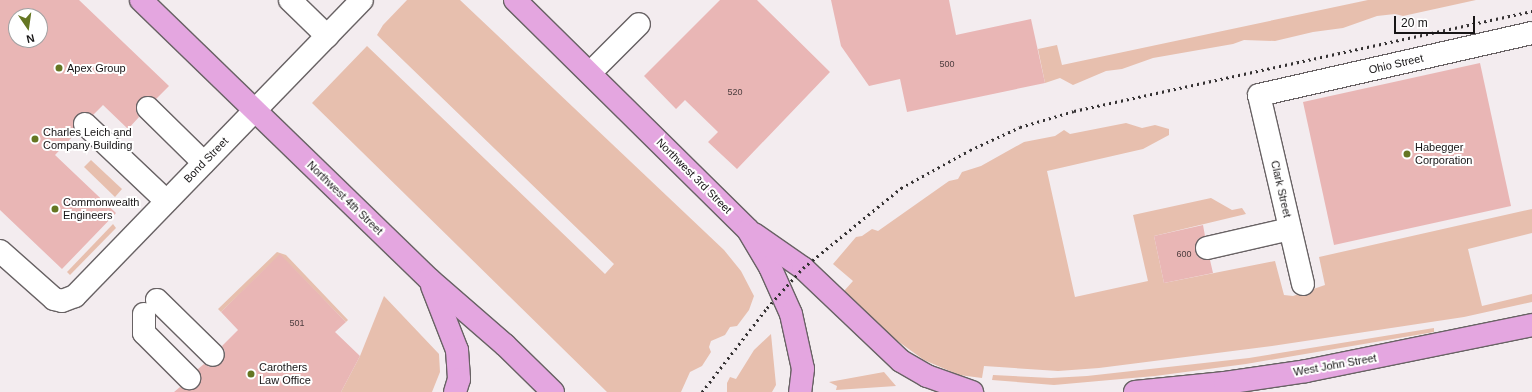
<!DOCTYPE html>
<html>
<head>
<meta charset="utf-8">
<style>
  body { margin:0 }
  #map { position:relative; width:1532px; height:392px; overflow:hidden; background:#f3ecef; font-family:Helvetica,sans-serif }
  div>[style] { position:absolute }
  .green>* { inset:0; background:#e7bfae }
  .building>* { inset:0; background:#e9b6b5 }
  .roads { filter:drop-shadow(1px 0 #686264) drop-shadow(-1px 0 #686264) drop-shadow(0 1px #686264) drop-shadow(0 -1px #686264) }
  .minor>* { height:22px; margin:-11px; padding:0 11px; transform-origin:11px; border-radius:11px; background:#fff }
  .major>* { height:22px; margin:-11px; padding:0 11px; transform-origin:11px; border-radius:11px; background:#e4a6e0 }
  .rail>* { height:3px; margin-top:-1.5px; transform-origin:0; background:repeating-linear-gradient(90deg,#353233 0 2px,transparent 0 6px) }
  .dots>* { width:11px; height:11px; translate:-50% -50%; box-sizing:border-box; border:2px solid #fff; border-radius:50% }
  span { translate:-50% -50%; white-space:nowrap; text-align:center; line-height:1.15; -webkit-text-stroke:4px #fff; paint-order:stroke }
  .number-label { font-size:9px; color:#4c3d3e }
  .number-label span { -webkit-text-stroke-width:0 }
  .street-label { font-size:11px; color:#171516 }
  .poi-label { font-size:11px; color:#171516 }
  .left { translate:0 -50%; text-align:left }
  .north { position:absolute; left:8px; top:8px; width:40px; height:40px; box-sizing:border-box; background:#fff; border:1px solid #a2a1a2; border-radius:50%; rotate:167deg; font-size:11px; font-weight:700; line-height:16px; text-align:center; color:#171516 }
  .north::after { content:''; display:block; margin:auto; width:14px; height:18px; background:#657623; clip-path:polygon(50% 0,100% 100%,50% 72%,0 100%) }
  .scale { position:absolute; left:1394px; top:16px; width:81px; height:18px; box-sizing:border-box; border:2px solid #171516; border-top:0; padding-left:5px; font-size:12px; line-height:14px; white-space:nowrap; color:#171516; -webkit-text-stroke:3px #fff; paint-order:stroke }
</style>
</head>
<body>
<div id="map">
  <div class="green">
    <div style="clip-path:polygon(407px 0,460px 0,724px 250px,741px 271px,754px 296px,749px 310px,737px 326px,730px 327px,725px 335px,711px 341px,709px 347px,711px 352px,702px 366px,690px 372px,681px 392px,607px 392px,312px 103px,367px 46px,605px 274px,614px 264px,377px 35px,383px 25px)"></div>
    <div style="clip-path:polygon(1368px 0,1476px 0,1403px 16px,1395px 14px,1377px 16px,1343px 28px,1313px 32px,1275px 41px,1244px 40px,1233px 44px,1153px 58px,1122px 69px,1106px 71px,1073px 85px,1060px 78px,1045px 83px,1038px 49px,1057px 45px,1062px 65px)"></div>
    <div style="clip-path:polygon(1126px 123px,1142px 128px,1155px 125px,1169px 129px,1169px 135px,1143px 149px,1047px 171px,1075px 297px,1148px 281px,1133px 215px,1211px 198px,1232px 210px,1242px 208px,1246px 214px,1154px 236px,1164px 283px,1275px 261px,1284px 295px,1293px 296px,1325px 285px,1319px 257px,1532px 209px,1532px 233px,1468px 249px,1482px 306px,1532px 294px,1532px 302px,1464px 317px,1272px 346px,1099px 368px,1058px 371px,984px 366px,982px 378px,959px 375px,924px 360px,892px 337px,844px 291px,853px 281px,833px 264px,856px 237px,862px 236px,872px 229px,878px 231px,949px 181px,958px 179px,962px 172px,981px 166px,1024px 142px,1055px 136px,1064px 130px,1070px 134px)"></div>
    <div style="clip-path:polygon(91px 160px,122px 189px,115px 197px,84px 167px)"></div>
    <div style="clip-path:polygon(113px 224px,116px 228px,70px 275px,67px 272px)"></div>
    <div style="clip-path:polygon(277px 252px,286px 255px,348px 320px,346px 322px,280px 255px,221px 312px,218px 309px)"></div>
    <div style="clip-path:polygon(384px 296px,439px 354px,440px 372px,432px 392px,341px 392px,360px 356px)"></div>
    <div style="clip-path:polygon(1434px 328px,1434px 332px,1246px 364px,1155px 376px,1054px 385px,992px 380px,993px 375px,1051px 378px,1087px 376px,1249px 358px)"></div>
    <div style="clip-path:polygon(771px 334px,776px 385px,772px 392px,727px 392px,727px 383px,730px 377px,736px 379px,754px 350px)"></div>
    <div style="clip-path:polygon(884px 372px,896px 386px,836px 390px,837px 386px,829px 382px)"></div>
  </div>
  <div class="building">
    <div style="clip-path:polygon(evenodd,0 0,79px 0,169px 86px,156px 99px,145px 96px,139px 100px,136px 111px,139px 117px,128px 129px,103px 105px,93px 115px,82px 112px,76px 116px,73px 127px,76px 133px,55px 155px,116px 213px,62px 269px,0 210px,0 0,16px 16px,40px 16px,40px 40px,16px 40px,16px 16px)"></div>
    <div style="clip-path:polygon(720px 0,757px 0,830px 72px,737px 169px,708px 142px,718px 132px,685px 100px,676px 109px,644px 76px)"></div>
    <div style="clip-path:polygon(831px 0,949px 0,956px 35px,1031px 19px,1045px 83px,907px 112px,900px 79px,869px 86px,841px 46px)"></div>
    <div style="clip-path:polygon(1480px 63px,1511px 206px,1334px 245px,1303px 102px)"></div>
    <div style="clip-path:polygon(1203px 225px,1205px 236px,1198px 239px,1195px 250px,1198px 257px,1210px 260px,1213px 273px,1164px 283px,1154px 236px)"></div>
    <div style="clip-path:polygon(280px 254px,346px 322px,335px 332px,360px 356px,341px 392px,174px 392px,180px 387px,186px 390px,198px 387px,201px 381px,198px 369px,204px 364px,210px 367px,222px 363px,225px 352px,222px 346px,238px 330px,221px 312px)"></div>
  </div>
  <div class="roads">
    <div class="minor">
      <div style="left:290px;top:0;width:52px;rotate:44.2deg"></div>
      <div style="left:590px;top:73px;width:69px;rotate:-45deg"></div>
      <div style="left:148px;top:108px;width:78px;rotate:44.5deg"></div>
      <div style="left:85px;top:124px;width:112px;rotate:43.5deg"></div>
      <div style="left:1207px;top:248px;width:85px;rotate:-12.9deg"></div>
      <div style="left:0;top:251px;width:72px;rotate:41.6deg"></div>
      <div style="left:54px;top:299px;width:8px;rotate:14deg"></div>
      <div style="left:62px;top:301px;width:14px;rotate:-21deg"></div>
      <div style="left:75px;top:296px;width:412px;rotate:-45.9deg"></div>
      <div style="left:1303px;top:284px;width:194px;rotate:-103.1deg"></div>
      <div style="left:1259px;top:95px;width:280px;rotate:-12.8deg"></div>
      <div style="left:157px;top:300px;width:78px;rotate:44.5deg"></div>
      <div style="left:144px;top:314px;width:19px;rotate:90deg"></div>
      <div style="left:144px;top:333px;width:64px;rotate:45deg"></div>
    </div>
    <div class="major">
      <div style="left:141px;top:0;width:401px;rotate:44.1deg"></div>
      <div style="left:429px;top:279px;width:101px;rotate:41deg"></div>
      <div style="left:505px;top:345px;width:67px;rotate:44.4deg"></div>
      <div style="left:515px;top:0;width:327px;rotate:44.6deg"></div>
      <div style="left:748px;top:230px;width:43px;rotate:59.3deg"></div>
      <div style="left:770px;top:267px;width:51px;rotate:65.9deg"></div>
      <div style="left:791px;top:314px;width:56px;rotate:77.7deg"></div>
      <div style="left:803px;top:369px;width:23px;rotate:97deg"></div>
      <div style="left:754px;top:234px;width:60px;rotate:34.8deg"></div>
      <div style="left:803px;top:268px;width:135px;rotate:43.5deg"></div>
      <div style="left:901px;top:361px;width:30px;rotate:30deg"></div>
      <div style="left:927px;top:376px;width:48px;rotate:19.6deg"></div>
      <div style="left:432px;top:286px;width:69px;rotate:68.7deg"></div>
      <div style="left:457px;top:350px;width:29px;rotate:86deg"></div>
      <div style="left:459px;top:379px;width:14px;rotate:107deg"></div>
      <div style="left:1135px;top:392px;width:90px;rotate:-5.7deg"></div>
      <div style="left:1225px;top:383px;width:82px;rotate:-8.4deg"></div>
      <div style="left:1306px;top:371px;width:231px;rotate:-11.5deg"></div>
    </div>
  </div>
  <div class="rail">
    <div style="left:702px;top:392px;width:106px;rotate:-52.3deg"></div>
    <div style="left:767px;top:308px;width:54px;rotate:-48deg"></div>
    <div style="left:803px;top:268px;width:127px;rotate:-39.2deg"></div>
    <div style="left:901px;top:188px;width:79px;rotate:-28.8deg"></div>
    <div style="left:970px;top:150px;width:55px;rotate:-24.7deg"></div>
    <div style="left:1020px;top:127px;width:56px;rotate:-16.5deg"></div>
    <div style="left:1074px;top:111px;width:469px;rotate:-12.3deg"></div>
  </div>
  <div class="dots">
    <div style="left:59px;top:68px;background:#657623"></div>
    <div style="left:35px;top:139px;background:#657623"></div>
    <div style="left:1407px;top:154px;background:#657623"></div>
    <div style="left:55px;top:209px;background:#657623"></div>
    <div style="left:251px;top:374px;background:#657623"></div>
  </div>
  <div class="number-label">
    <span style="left:947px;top:64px">500</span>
    <span style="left:735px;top:92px">520</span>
    <span style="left:1184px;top:254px">600</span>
    <span style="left:297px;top:323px">501</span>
  </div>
  <div class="street-label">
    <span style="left:1396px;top:64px;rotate:-13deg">Ohio Street</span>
    <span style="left:206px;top:160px;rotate:-46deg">Bond Street</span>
    <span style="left:694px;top:176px;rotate:45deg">Northwest 3rd Street</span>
    <span style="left:1281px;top:189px;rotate:77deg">Clark Street</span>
    <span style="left:345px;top:198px;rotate:44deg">Northwest 4th Street</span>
    <span style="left:1335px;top:365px;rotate:-10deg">West John Street</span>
  </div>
  <div class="poi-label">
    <span class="left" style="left:67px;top:68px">Apex Group</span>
    <span class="left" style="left:43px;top:139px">Charles Leich and<br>Company Building</span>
    <span class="left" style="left:1415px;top:154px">Habegger<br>Corporation</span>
    <span class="left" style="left:63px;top:209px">Commonwealth<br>Engineers</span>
    <span class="left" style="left:259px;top:374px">Carothers<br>Law Office</span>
  </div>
  <div class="north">N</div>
  <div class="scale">20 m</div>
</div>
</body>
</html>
